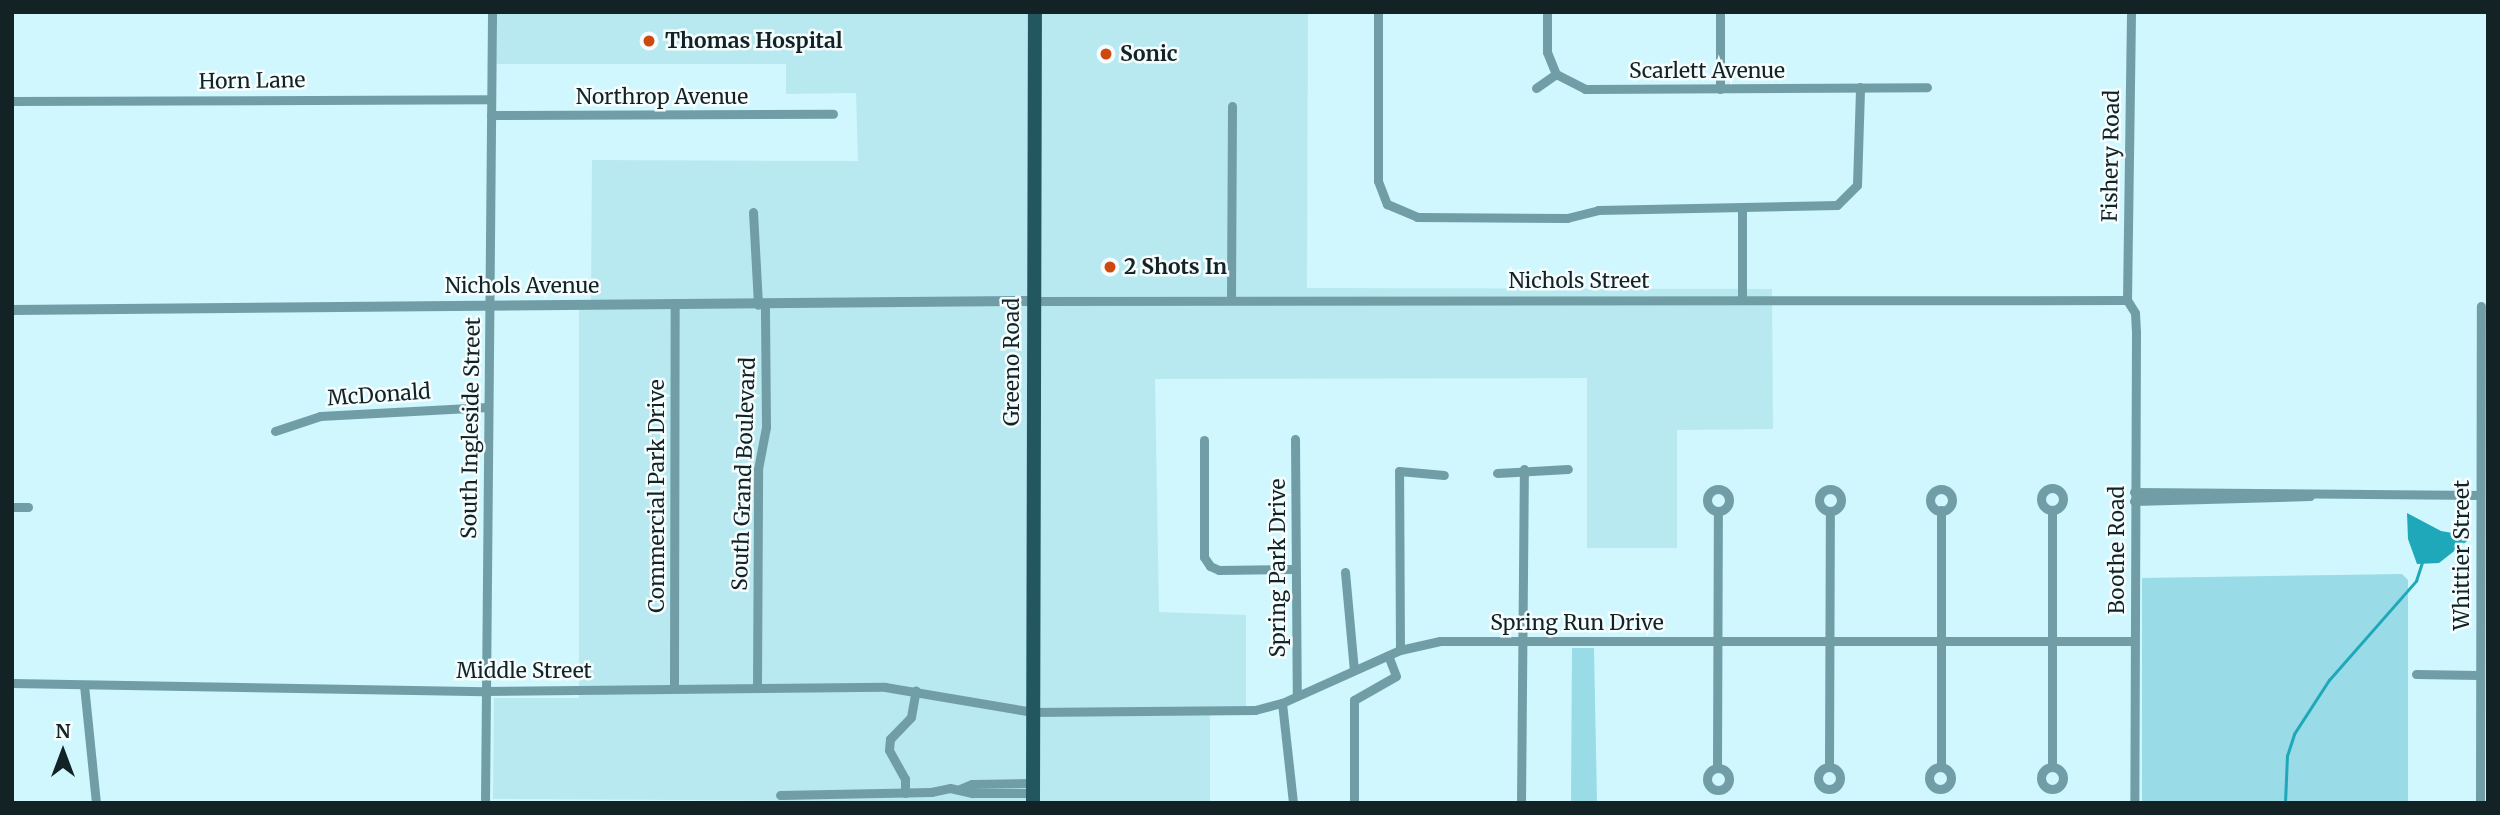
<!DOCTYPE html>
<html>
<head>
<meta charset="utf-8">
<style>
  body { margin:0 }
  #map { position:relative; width:2500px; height:815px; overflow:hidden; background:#cff7fd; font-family:Merriweather,serif }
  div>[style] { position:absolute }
  .built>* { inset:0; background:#b9e9f0 }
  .green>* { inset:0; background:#99dbe6 }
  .water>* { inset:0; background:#1ea8ba }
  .stream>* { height:2.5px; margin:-1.25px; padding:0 1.25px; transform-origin:1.25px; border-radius:1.25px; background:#1ea8ba }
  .minor>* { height:9px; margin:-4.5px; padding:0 4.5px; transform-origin:4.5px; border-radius:4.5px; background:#719ea6 }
  .minor>.ring { margin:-4.5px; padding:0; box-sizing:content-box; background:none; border:9px solid #719ea6; border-radius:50% }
  .tertiary>* { height:10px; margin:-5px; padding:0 5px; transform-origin:5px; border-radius:5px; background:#719ea6 }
  .primary>* { height:14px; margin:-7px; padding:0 7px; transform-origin:7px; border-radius:7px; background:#22575f }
  .dots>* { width:19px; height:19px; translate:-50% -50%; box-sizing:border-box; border:4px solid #f5fdfe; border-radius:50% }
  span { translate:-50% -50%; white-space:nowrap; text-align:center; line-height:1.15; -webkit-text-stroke:5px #f5fdfe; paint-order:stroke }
  .poi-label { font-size:21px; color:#132224; font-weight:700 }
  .left { translate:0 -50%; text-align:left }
  .street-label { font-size:21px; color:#132224 }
  .frame { position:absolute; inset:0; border:14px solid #132224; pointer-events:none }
  .north { position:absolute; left:28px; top:717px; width:70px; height:70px; -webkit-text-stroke:5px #f5fdfe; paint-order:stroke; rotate:0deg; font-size:19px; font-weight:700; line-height:28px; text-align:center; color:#132224 }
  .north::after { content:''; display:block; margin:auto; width:24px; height:32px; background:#132224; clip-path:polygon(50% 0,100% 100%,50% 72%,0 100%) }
</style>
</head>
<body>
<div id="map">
  <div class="built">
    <div style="clip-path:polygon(497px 12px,1308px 12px,1307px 288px,1772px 289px,1773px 429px,1677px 430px,1677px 548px,1587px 548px,1587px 378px,1155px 379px,1159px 612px,1246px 615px,1246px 714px,1210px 715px,1210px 803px,493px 799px,494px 698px,579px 698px,579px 300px,591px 300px,592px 160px,858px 161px,856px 93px,786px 94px,786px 64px,497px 64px)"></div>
  </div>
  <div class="green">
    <div style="clip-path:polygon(2402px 574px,2408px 580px,2408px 803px,2142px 803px,2142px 578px)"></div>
    <div style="clip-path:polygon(1572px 648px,1594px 648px,1597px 803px,1571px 803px)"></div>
  </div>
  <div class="water">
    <div style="clip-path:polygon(2407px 513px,2441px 531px,2464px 535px,2467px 541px,2439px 563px,2417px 564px,2408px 539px)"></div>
  </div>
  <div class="stream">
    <div style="left:2285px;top:803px;width:47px;rotate:-87.6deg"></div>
    <div style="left:2287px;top:756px;width:23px;rotate:-72deg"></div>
    <div style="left:2294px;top:734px;width:64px;rotate:-57.1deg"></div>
    <div style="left:2329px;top:680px;width:132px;rotate:-48.7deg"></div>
    <div style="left:2416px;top:581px;width:19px;rotate:-72deg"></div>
  </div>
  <div class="minor">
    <div style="left:1378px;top:12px;width:169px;rotate:90deg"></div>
    <div style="left:1378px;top:181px;width:25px;rotate:69deg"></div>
    <div style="left:1387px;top:204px;width:33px;rotate:23deg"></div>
    <div style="left:1417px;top:217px;width:150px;rotate:0.4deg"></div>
    <div style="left:1567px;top:218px;width:32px;rotate:-14deg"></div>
    <div style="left:1598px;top:210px;width:239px;rotate:-1.2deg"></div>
    <div style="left:1837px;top:205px;width:28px;rotate:-45deg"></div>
    <div style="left:1857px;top:185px;width:98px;rotate:-88.2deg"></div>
    <div style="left:1547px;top:12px;width:40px;rotate:90deg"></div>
    <div style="left:1547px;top:52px;width:24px;rotate:68deg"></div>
    <div style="left:1556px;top:74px;width:33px;rotate:27deg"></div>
    <div style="left:1585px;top:89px;width:342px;rotate:-0.3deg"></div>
    <div style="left:1536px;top:88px;width:24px;rotate:-35deg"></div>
    <div style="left:1720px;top:89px;width:77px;rotate:-90deg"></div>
    <div style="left:12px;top:101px;width:479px;rotate:-0.2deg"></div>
    <div style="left:491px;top:115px;width:342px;rotate:-0.2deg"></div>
    <div style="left:1742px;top:210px;width:88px;rotate:90deg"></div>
    <div style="left:753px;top:212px;width:93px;rotate:86.9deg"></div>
    <div style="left:1231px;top:298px;width:192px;rotate:-89.7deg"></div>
    <div style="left:2127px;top:300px;width:15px;rotate:58deg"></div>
    <div style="left:2135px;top:313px;width:20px;rotate:87deg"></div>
    <div style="left:2136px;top:333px;width:470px;rotate:90.2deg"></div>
    <div style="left:2127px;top:300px;width:288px;rotate:-89.2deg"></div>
    <div style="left:1032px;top:301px;width:1095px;rotate:-0.05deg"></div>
    <div style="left:275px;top:431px;width:47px;rotate:-18.4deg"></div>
    <div style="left:320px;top:416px;width:168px;rotate:-3.1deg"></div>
    <div style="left:1295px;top:439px;width:257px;rotate:89.6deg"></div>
    <div style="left:1204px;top:440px;width:117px;rotate:90deg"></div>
    <div style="left:1204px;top:557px;width:11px;rotate:56deg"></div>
    <div style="left:1210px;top:566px;width:10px;rotate:24deg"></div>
    <div style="left:1219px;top:570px;width:74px;rotate:-0.8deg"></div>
    <div style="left:1497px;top:473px;width:71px;rotate:-3.2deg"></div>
    <div class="ring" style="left:2041px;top:488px;width:13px;height:13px"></div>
    <div class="ring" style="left:1707px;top:489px;width:13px;height:13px"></div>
    <div class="ring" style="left:1819px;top:489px;width:13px;height:13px"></div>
    <div class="ring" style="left:1930px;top:489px;width:13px;height:13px"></div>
    <div style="left:2134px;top:492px;width:346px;rotate:0.5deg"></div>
    <div style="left:2134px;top:501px;width:176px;rotate:-1.6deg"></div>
    <div style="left:12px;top:507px;width:16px"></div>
    <div style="left:2052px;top:510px;width:257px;rotate:90deg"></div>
    <div style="left:1345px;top:572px;width:98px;rotate:84.8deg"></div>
    <div style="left:1400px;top:650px;width:179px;rotate:-90.3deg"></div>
    <div style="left:1399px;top:471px;width:45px;rotate:5.1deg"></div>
    <div style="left:2416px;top:674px;width:63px;rotate:0.9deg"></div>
    <div style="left:12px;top:683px;width:473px;rotate:1deg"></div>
    <div style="left:485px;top:691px;width:400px;rotate:-0.6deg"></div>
    <div style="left:885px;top:687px;width:150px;rotate:9.6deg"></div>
    <div style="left:1033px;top:712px;width:222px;rotate:-0.5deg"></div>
    <div style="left:1255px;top:710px;width:28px;rotate:-15deg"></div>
    <div style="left:1282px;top:703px;width:129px;rotate:-24.2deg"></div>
    <div style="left:1400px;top:650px;width:41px;rotate:-12.7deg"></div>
    <div style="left:1440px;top:641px;width:694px"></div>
    <div style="left:84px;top:685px;width:119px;rotate:84.2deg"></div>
    <div style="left:757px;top:687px;width:218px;rotate:-89.7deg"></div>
    <div style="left:758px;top:469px;width:43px;rotate:-79.2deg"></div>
    <div style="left:766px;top:427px;width:123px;rotate:-90.5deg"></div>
    <div style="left:674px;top:688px;width:383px;rotate:-89.9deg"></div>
    <div style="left:1282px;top:703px;width:101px;rotate:83.7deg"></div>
    <div style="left:1829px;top:767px;width:256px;rotate:-89.8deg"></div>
    <div style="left:1941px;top:767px;width:257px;rotate:-90deg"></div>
    <div class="ring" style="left:1818px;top:767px;width:13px;height:13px"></div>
    <div class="ring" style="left:1929px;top:767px;width:13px;height:13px"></div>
    <div class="ring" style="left:2041px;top:767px;width:13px;height:13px"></div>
    <div style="left:1717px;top:768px;width:257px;rotate:-89.8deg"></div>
    <div class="ring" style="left:1707px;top:768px;width:13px;height:13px"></div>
    <div style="left:960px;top:789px;width:13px;rotate:-23deg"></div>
    <div style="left:972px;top:784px;width:61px;rotate:-0.9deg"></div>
    <div style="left:905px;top:793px;width:14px;rotate:-90deg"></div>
    <div style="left:905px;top:779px;width:33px;rotate:-119deg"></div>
    <div style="left:889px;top:750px;width:11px;rotate:-85deg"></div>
    <div style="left:890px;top:739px;width:30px;rotate:-46deg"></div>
    <div style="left:911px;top:717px;width:27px;rotate:-80deg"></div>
    <div style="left:780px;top:795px;width:151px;rotate:-1.1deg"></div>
    <div style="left:931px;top:792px;width:19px;rotate:-12deg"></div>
    <div style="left:950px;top:788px;width:23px;rotate:13deg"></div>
    <div style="left:972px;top:793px;width:61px"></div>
    <div style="left:485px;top:803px;width:791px;rotate:-89.49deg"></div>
    <div style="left:1354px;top:803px;width:103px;rotate:-90deg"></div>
    <div style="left:1354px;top:700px;width:48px;rotate:-29.7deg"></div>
    <div style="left:1396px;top:676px;width:22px;rotate:-111deg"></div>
    <div style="left:1521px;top:803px;width:334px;rotate:-89.5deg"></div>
    <div style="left:2480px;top:803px;width:497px;rotate:-89.9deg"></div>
  </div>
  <div class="tertiary">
    <div style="left:12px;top:310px;width:1020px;rotate:-0.51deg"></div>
  </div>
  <div class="primary">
    <div style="left:1033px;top:803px;width:791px;rotate:-89.86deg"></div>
  </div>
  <div class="dots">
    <div style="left:649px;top:41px;background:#cf490e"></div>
    <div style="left:1106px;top:54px;background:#cf490e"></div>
    <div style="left:1110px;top:267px;background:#cf490e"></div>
  </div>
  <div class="poi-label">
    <span class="left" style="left:665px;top:41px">Thomas Hospital</span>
    <span class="left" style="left:1120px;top:54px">Sonic</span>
    <span class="left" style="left:1124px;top:267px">2 Shots In</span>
  </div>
  <div class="street-label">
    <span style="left:1707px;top:71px">Scarlett Avenue</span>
    <span style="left:252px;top:81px;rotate:-1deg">Horn Lane</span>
    <span style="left:662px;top:97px">Northrop Avenue</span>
    <span style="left:2111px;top:156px;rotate:-89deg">Fishery Road</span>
    <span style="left:1579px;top:281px">Nichols Street</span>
    <span style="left:522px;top:286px">Nichols Avenue</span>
    <span style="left:1012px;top:362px;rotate:-90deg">Greeno Road</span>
    <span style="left:379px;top:395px;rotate:-4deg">McDonald</span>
    <span style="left:471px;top:428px;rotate:-89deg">South Ingleside Street</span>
    <span style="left:744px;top:474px;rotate:-88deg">South Grand Boulevard</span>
    <span style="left:657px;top:496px;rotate:-90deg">Commercial Park Drive</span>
    <span style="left:2117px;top:550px;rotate:-90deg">Boothe Road</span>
    <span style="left:2462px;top:555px;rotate:-90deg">Whittier Street</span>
    <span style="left:1278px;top:568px;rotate:-90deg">Spring Park Drive</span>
    <span style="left:1577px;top:623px">Spring Run Drive</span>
    <span style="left:524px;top:671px">Middle Street</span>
  </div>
  <div class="frame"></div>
  <div class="north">N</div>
</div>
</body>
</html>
